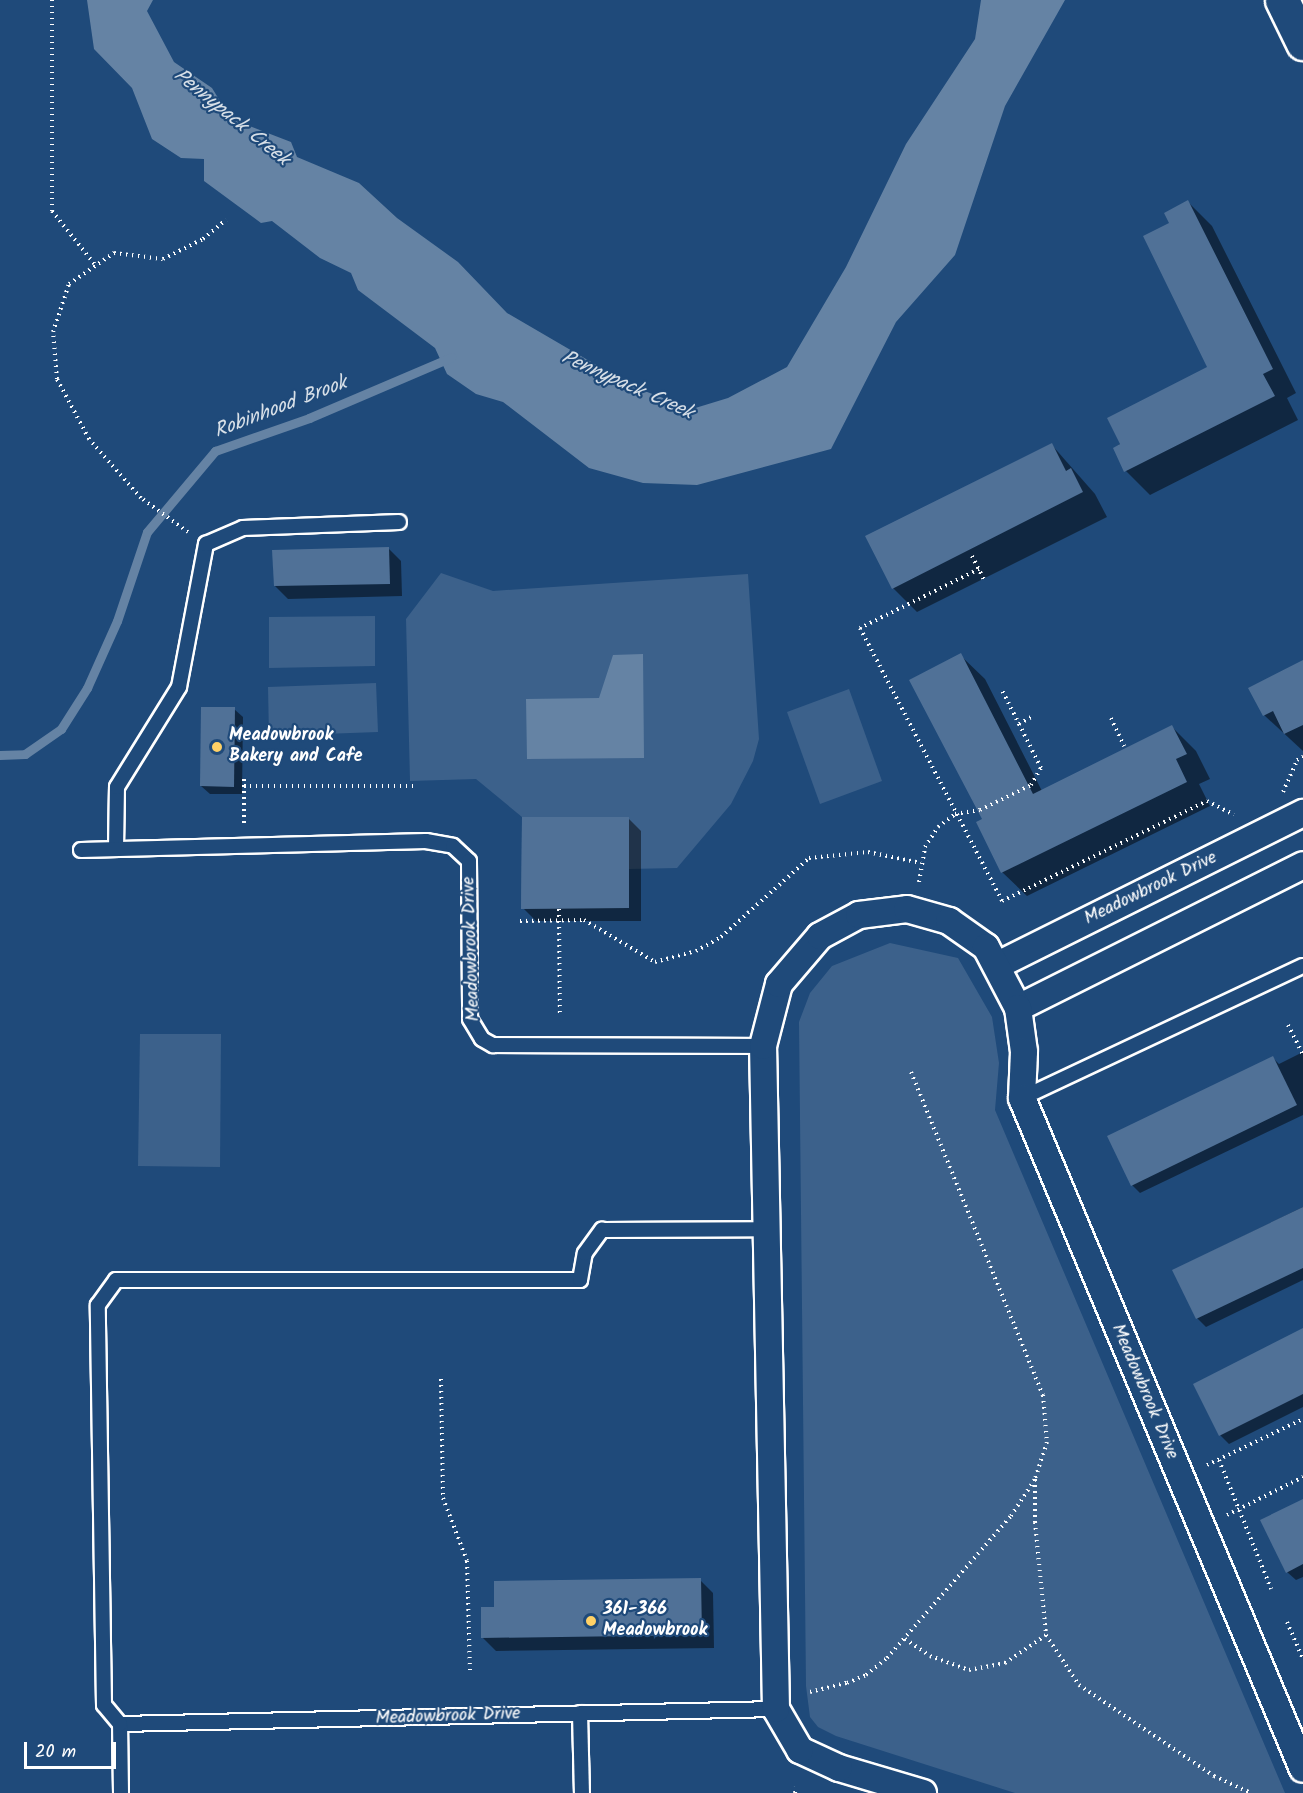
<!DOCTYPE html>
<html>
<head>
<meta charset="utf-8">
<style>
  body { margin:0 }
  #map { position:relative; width:1303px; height:1793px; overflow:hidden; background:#1f4a7a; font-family:Kalam,sans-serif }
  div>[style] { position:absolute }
  .green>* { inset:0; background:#3c618b }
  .water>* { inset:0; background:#6583a4 }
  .shadow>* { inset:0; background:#0007 }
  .stream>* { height:9px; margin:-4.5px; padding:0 4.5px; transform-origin:4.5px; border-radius:4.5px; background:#6583a4 }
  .building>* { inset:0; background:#507197 }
  .path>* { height:4px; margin-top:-2px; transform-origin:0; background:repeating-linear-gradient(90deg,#fff 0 1.5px,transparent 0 6px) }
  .roads { filter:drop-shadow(2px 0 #fff) drop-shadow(-2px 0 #fff) drop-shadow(0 2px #fff) drop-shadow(0 -2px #fff) }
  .lane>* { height:14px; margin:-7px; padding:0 7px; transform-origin:7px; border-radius:7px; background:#1f4a7a }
  .street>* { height:26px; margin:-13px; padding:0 13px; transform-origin:13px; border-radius:13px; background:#1f4a7a }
  .primary>* { height:33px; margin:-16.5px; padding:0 16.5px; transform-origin:16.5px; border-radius:16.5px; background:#1f4a7a }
  .dots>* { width:16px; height:16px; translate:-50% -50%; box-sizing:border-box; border:3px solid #1f4a7a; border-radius:50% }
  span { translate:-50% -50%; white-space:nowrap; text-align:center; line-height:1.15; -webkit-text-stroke:4.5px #1f4a7a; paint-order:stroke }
  .poi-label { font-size:18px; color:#fff; font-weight:700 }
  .left { translate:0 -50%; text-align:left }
  .street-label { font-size:18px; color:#fff }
  .water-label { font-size:20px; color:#d8e0e8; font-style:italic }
  .scale { position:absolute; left:24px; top:1742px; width:92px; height:27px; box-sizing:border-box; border:3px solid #fff; border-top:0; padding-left:8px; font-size:18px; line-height:21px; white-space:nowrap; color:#fff; -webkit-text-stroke:4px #1f4a7a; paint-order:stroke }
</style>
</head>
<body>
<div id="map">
  <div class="green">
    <div style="clip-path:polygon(441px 573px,493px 591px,748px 574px,759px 739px,753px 761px,731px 804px,677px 868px,629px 869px,629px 908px,521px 909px,522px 817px,476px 779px,410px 781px,406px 619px)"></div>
    <div style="clip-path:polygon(375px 616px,375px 666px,269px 668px,269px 617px)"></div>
    <div style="clip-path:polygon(376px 683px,378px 732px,269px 736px,268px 687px)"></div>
    <div style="clip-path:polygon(849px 689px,882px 781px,820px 804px,787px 712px)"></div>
    <div style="clip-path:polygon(890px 943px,958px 958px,992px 1017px,999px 1063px,995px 1110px,1285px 1793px,1015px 1793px,836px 1736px,818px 1727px,810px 1717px,806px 1686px,799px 1022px,810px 993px,832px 966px)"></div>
    <div style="clip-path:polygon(140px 1034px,221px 1034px,220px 1167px,138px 1166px)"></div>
  </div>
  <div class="water">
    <div style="clip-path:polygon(87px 0,153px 0,147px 11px,174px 62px,212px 88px,231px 119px,291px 142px,297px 157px,359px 183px,397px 218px,458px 262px,507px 313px,634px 387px,692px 409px,728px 398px,787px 367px,846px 267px,906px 144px,975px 39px,981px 0,1065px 0,1005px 106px,955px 255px,896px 322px,831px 449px,697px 485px,643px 483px,589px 468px,503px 402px,476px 394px,447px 374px,435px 348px,358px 290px,351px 273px,320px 258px,272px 221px,261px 223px,204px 181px,204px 159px,181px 158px,152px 139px,132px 88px,94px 49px)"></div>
    <div style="clip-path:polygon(643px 654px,644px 758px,527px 759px,526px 699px,599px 698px,613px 655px)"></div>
  </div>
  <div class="shadow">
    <div style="clip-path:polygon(1188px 202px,1212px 226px,1296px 393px,1287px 398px,1298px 420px,1150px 495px,1126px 471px,1115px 448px,1209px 367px,1171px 224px)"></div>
    <div style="clip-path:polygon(1051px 444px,1095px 494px,1107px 517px,917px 612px,893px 588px)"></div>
    <div style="clip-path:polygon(388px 548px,401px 561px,402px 596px,288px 599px,275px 586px)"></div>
    <div style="clip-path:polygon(960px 655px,985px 679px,1042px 791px,1172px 727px,1196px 751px,1210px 779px,1199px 784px,1210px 806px,1027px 896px,1002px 872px,984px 820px)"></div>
    <div style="clip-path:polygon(1303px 662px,1303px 751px,1264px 715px)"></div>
    <div style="clip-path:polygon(234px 709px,243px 717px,242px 794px,210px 794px,201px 786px)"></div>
    <div style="clip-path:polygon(628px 818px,641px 831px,641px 921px,536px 921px,523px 908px)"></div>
    <div style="clip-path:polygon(1303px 1052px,1303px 1115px,1140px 1193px,1132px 1185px,1273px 1058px,1279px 1064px)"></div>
    <div style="clip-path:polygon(1303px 1207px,1303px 1280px,1206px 1327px,1197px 1318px,1174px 1270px)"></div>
    <div style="clip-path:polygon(1303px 1330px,1303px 1407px,1229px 1444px,1220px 1435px)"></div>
    <div style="clip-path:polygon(1303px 1501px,1303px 1577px,1296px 1580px,1287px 1572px)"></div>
    <div style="clip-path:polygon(700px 1580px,713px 1593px,714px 1648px,496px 1651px,483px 1638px,496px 1608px)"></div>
  </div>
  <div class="stream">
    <div style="left:0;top:755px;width:25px;rotate:-2deg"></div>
    <div style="left:25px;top:754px;width:44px;rotate:-34.8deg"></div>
    <div style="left:61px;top:729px;width:49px;rotate:-57.6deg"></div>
    <div style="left:87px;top:688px;width:73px;rotate:-65.9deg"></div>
    <div style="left:117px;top:621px;width:94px;rotate:-71.4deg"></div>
    <div style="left:147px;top:532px;width:106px;rotate:-50deg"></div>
    <div style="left:215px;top:451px;width:100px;rotate:-19.3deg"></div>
    <div style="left:309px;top:418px;width:155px;rotate:-23.1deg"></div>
  </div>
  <div class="building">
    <div style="clip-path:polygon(1188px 200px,1273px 369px,1263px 374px,1275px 396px,1124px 472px,1113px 448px,1120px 444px,1107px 418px,1207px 367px,1143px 236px,1169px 223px,1164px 213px)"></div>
    <div style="clip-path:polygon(1052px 443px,1066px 471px,1071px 468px,1083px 492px,892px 589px,865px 536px)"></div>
    <div style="clip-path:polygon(389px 547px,390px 584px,274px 586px,272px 550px)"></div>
    <div style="clip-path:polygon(961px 653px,1033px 794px,1172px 725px,1187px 754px,1176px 759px,1187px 782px,1001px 873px,976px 822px,982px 819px,909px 680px)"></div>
    <div style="clip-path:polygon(1303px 660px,1303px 725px,1284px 734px,1273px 711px,1263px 716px,1248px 688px)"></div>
    <div style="clip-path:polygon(201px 707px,235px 707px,234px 787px,200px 786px)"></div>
    <div style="clip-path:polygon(522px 817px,629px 817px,629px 908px,521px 909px)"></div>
    <div style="clip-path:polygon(1273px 1056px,1297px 1105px,1131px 1186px,1107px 1136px)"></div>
    <div style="clip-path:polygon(1303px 1207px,1303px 1268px,1196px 1319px,1172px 1270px)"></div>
    <div style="clip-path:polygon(1303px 1328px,1303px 1394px,1219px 1436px,1193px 1384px)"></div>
    <div style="clip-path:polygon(1303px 1499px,1303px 1564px,1286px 1573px,1260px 1520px)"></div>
    <div style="clip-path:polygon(701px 1578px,702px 1635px,481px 1638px,481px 1607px,494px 1607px,494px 1581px)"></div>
  </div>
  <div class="path">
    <div style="left:52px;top:0;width:211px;rotate:90deg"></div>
    <div style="left:52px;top:211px;width:70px;rotate:51.3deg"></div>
    <div style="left:188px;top:532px;width:58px;rotate:-144.1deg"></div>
    <div style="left:141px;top:498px;width:79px;rotate:-131.4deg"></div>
    <div style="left:89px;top:439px;width:68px;rotate:-118.1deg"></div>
    <div style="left:57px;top:379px;width:47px;rotate:-94.9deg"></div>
    <div style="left:53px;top:332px;width:51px;rotate:-71.6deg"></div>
    <div style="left:69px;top:284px;width:55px;rotate:-34.6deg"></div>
    <div style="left:114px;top:253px;width:49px;rotate:7deg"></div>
    <div style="left:163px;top:259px;width:45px;rotate:-26.6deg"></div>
    <div style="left:203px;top:239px;width:30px;rotate:-40deg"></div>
    <div style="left:972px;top:556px;width:27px;rotate:63deg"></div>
    <div style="left:979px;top:569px;width:133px;rotate:153.6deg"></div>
    <div style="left:860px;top:628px;width:308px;rotate:62.5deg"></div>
    <div style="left:1002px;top:901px;width:228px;rotate:-26deg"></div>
    <div style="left:1207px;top:801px;width:30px;rotate:27deg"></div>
    <div style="left:1111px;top:718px;width:31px;rotate:65deg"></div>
    <div style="left:1019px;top:724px;width:14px;rotate:-30deg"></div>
    <div style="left:244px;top:786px;width:174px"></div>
    <div style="left:1283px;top:792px;width:35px;rotate:-66deg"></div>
    <div style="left:1297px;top:760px;width:7px;rotate:-27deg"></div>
    <div style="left:244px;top:823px;width:45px;rotate:-90deg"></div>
    <div style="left:919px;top:882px;width:36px;rotate:-80deg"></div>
    <div style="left:925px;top:847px;width:24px;rotate:-57deg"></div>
    <div style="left:938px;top:827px;width:21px;rotate:-37deg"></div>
    <div style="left:955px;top:814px;width:25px;rotate:-9deg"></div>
    <div style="left:980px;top:810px;width:57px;rotate:-26.1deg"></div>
    <div style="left:1031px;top:785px;width:20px;rotate:-60deg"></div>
    <div style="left:1041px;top:768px;width:87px;rotate:-116.6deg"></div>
    <div style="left:559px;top:909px;width:106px;rotate:89.5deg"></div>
    <div style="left:520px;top:921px;width:64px;rotate:-0.9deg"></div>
    <div style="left:584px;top:920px;width:82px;rotate:30.6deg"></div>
    <div style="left:655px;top:962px;width:42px;rotate:-15deg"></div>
    <div style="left:696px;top:951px;width:29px;rotate:-29deg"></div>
    <div style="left:721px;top:937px;width:118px;rotate:-41.9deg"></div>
    <div style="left:809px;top:858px;width:59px;rotate:-5.8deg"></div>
    <div style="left:868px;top:852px;width:54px;rotate:11.7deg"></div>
    <div style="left:1288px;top:1025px;width:34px;rotate:63deg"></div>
    <div style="left:911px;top:1072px;width:349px;rotate:67.8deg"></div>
    <div style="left:1043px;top:1395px;width:47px;rotate:85.1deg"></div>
    <div style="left:1047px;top:1442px;width:39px;rotate:108deg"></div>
    <div style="left:1035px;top:1479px;width:43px;rotate:90deg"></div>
    <div style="left:1035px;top:1522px;width:114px;rotate:84.4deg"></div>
    <div style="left:1046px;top:1635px;width:60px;rotate:56.6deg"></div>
    <div style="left:1079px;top:1685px;width:163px;rotate:34deg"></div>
    <div style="left:1214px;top:1776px;width:41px;rotate:24.7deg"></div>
    <div style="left:441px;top:1379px;width:119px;rotate:89deg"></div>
    <div style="left:443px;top:1498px;width:67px;rotate:69.1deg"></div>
    <div style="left:467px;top:1561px;width:109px;rotate:88.4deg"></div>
    <div style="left:1219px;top:1460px;width:139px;rotate:68deg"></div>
    <div style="left:1207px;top:1465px;width:106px;rotate:-25.6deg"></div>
    <div style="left:1227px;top:1515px;width:85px;rotate:-26.6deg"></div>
    <div style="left:1287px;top:1622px;width:40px;rotate:66.6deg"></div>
    <div style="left:905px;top:1639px;width:30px;rotate:34deg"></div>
    <div style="left:930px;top:1656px;width:41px;rotate:19.7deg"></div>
    <div style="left:969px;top:1670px;width:37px;rotate:-11deg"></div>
    <div style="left:1005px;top:1663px;width:50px;rotate:-34.3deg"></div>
    <div style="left:810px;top:1692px;width:38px;rotate:-14deg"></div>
    <div style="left:847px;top:1683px;width:21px;rotate:-23deg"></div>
    <div style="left:866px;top:1675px;width:27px;rotate:-39deg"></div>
    <div style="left:887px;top:1658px;width:189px;rotate:-48.9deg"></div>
    <div style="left:1011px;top:1516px;width:44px;rotate:-57deg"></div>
    <div style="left:795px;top:1793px;width:6px;rotate:-81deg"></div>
  </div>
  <div class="roads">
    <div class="lane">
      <div style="left:116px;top:849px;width:62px;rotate:-89.1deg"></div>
      <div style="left:117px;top:787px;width:118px;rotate:-58.2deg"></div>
      <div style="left:179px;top:687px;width:146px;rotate:-79.3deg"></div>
      <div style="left:206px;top:544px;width:40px;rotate:-23.4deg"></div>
      <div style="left:243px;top:528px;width:156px;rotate:-2.2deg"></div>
      <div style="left:81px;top:850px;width:345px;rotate:-1.5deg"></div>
      <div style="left:426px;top:841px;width:27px;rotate:10deg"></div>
      <div style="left:453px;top:846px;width:22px;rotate:43deg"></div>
      <div style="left:469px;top:861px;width:158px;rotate:89.6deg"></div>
      <div style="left:470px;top:1019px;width:23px;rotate:59deg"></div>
      <div style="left:482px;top:1039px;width:13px;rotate:29deg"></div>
      <div style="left:493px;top:1045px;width:270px;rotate:0.2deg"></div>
      <div style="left:1022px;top:1098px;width:310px;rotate:-25.2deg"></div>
      <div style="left:580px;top:1713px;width:80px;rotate:88.6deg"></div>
      <div style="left:120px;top:1724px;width:656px;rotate:-1.31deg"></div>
      <div style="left:121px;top:1793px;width:69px;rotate:-90.8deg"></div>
      <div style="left:120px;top:1724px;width:25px;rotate:-130deg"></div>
      <div style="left:104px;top:1705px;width:400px;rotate:-90.9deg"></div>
      <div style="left:98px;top:1305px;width:31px;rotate:-54deg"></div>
      <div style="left:116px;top:1280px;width:464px"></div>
      <div style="left:580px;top:1280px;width:27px;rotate:-80deg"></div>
      <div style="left:585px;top:1253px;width:29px;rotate:-54deg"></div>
      <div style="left:602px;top:1230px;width:164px;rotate:-0.3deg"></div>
    </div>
    <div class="street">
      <div style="left:998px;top:965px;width:341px;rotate:-26.5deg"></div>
      <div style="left:1018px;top:1008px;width:319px;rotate:-26.6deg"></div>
      <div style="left:923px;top:1793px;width:88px;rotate:-163.4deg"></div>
      <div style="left:839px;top:1768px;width:43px;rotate:-155.2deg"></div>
      <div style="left:800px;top:1750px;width:48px;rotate:-120.3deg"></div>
      <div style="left:776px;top:1709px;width:663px;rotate:-91.12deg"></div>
      <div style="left:763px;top:1046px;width:64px;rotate:-75.5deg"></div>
      <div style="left:779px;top:984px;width:63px;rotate:-49.5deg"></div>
      <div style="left:820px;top:936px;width:44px;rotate:-28.3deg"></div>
      <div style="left:859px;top:915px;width:48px;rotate:-7.1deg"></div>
      <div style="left:907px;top:909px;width:44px;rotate:15.9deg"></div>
      <div style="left:949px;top:921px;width:45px;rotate:35.1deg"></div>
      <div style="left:986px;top:947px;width:69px;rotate:62.3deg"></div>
      <div style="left:1018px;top:1008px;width:44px;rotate:82.2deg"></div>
      <div style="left:1024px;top:1052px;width:46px;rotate:92.5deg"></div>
      <div style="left:1022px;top:1098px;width:727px;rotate:67.28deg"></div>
    </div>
    <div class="primary">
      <div style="left:1282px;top:0;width:48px;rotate:64deg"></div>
    </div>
  </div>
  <div class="dots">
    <div style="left:217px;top:747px;background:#ffd166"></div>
    <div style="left:591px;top:1621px;background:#ffd166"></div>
  </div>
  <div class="poi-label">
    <span class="left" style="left:229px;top:747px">Meadowbrook<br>Bakery and Cafe</span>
    <span class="left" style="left:603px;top:1621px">361-366<br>Meadowbrook</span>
  </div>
  <div class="street-label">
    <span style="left:1151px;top:889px;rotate:-26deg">Meadowbrook Drive</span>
    <span style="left:472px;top:949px;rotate:-92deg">Meadowbrook Drive</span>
    <span style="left:1144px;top:1392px;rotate:67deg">Meadowbrook Drive</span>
    <span style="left:448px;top:1717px;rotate:-2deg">Meadowbrook Drive</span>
  </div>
  <div class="water-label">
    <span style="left:231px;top:118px;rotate:39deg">Pennypack Creek</span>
    <span style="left:627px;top:386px;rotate:24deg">Pennypack Creek</span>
    <span style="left:281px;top:408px;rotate:-21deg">Robinhood Brook</span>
  </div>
  <div class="scale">20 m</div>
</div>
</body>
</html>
